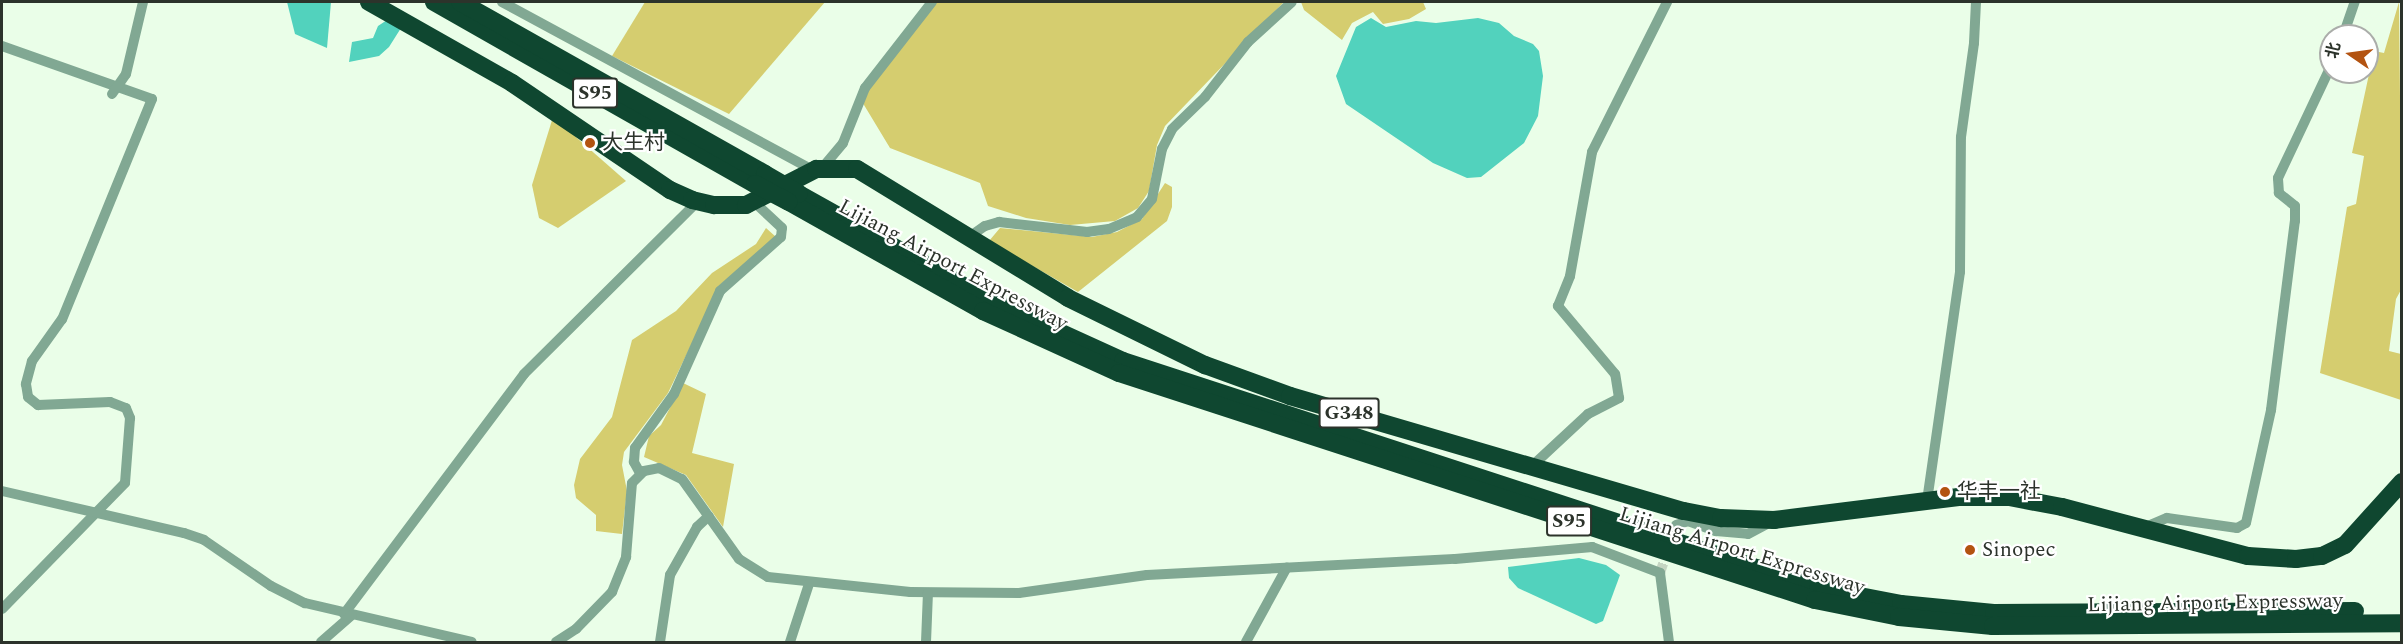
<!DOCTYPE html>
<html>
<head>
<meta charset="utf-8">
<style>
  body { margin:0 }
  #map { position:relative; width:2403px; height:644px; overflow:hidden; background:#eafee8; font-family:Spectral,"Noto Sans SC",serif }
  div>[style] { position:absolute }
  .forest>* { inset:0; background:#d5cd6f }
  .water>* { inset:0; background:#52d2bd }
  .street-tunnel>* { height:10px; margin-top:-5px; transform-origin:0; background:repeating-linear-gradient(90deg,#c4d5c2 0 10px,transparent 0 15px) }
  .street>* { height:10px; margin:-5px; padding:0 5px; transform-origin:5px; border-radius:5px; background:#81a893 }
  .highway>* { height:18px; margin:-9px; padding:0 9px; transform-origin:9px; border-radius:9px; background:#0f4730 }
  .highway-bridge>* { height:18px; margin:-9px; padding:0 9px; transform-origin:9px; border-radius:9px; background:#0f4730 }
  .dots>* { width:16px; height:16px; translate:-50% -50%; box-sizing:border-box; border:3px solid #fff; border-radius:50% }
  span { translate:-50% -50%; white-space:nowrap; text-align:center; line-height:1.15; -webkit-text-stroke:4.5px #fff; paint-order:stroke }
  .shield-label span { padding:2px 4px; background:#fff; border:2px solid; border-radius:4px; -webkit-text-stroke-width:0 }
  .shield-label { font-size:20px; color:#2c332b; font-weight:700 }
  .poi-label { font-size:21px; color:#2c332b }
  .left { translate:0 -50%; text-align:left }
  .street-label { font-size:21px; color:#2c332b }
  .frame { position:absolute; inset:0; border:3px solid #2c332b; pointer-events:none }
  .north { position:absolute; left:2319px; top:24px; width:60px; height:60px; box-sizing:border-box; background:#fff; border:2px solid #abadaa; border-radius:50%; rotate:283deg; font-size:16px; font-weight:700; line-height:24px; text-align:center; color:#2c332b }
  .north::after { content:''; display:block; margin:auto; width:21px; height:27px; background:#b35311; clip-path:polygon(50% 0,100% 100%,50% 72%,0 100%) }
</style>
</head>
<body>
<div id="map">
  <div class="forest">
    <div style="clip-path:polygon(645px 2px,825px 2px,729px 114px,612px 56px)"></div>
    <div style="clip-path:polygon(936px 2px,1284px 2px,1165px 126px,1157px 145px,1149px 191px,1138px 208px,1115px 221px,1070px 225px,1026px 218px,988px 206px,980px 183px,890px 148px,861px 100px)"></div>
    <div style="clip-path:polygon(1301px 2px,1423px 2px,1426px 9px,1409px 19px,1383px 24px,1373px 12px,1352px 23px,1342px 40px,1304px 10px)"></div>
    <div style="clip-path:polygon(2399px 2px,2402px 288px,2396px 299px,2389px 351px,2401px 354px,2401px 400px,2320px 373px,2347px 207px,2356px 204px,2364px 156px,2352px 153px,2374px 51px,2384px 53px)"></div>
    <div style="clip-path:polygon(553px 117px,626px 181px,558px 228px,539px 218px,532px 185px)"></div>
    <div style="clip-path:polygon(1165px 183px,1172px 187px,1172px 207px,1167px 221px,1078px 292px,989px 241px,1000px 228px,1092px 237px,1117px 232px,1142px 219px)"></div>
    <div style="clip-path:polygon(766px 228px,776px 237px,720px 285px,668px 393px,624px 452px,622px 465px,627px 491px,622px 534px,596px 531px,596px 515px,576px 498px,574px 485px,580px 459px,612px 417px,632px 340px,676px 311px,712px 273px,756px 244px)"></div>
    <div style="clip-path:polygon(683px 383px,706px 394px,692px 453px,734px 464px,723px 527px,686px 475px,644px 457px,649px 436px,661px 425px)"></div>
  </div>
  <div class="water">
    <div style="clip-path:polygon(287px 2px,331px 2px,327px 48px,295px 34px)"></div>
    <div style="clip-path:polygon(1371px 18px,1386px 27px,1416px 21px,1436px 23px,1478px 18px,1499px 23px,1514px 36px,1533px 44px,1539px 51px,1543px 76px,1538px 116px,1524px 143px,1481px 177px,1467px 178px,1433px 163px,1346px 104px,1336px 76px,1356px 27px)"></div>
    <div style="clip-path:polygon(387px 20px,401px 28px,389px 47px,379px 56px,349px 62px,352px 42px,373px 38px,378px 26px)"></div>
    <div style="clip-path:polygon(1579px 558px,1606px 565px,1620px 575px,1603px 621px,1596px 624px,1518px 588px,1509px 578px,1508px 567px)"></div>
  </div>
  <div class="street-tunnel">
    <div style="left:1660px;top:573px;width:51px;rotate:-71.6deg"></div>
  </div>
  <div class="street">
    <div style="left:502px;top:2px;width:353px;rotate:28.4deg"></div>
    <div style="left:2343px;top:36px;width:36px;rotate:-71deg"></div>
    <div style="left:2px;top:46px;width:159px;rotate:19.5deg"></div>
    <div style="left:152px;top:99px;width:238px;rotate:112.2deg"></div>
    <div style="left:62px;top:319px;width:52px;rotate:125.5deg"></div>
    <div style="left:32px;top:361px;width:24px;rotate:105deg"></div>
    <div style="left:26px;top:384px;width:13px;rotate:81deg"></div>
    <div style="left:28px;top:397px;width:13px;rotate:39deg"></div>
    <div style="left:38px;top:405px;width:72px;rotate:-2.4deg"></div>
    <div style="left:110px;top:402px;width:17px;rotate:21deg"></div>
    <div style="left:126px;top:408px;width:11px;rotate:68deg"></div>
    <div style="left:130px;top:418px;width:65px;rotate:94.4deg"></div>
    <div style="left:125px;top:483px;width:176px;rotate:134.3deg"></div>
    <div style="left:112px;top:94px;width:24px;rotate:-55deg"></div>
    <div style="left:126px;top:74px;width:74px;rotate:-76.7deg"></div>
    <div style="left:823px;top:167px;width:31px;rotate:-50deg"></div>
    <div style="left:843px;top:143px;width:59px;rotate:-68.2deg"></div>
    <div style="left:865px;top:88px;width:109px;rotate:-52.1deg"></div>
    <div style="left:969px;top:237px;width:19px;rotate:-35deg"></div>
    <div style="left:985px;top:226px;width:15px;rotate:-16deg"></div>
    <div style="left:999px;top:222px;width:89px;rotate:6.5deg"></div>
    <div style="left:1087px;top:232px;width:22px;rotate:-8deg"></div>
    <div style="left:1109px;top:229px;width:30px;rotate:-23deg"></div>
    <div style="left:1137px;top:217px;width:23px;rotate:-50deg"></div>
    <div style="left:1152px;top:199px;width:51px;rotate:-78.7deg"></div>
    <div style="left:1162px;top:149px;width:22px;rotate:-63deg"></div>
    <div style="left:1172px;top:129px;width:46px;rotate:-44.1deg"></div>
    <div style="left:1205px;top:97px;width:70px;rotate:-52deg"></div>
    <div style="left:1248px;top:42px;width:59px;rotate:-42.3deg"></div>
    <div style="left:1531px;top:467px;width:78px;rotate:-42.9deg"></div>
    <div style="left:1588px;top:414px;width:35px;rotate:-27deg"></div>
    <div style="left:1619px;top:398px;width:24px;rotate:-99deg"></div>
    <div style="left:1615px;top:374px;width:89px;rotate:-130deg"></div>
    <div style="left:1558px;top:306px;width:32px;rotate:-68deg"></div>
    <div style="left:1570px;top:276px;width:126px;rotate:-79.9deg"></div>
    <div style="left:1592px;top:152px;width:168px;rotate:-63.4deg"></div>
    <div style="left:640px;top:473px;width:13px;rotate:-119deg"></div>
    <div style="left:634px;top:462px;width:14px;rotate:-86deg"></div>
    <div style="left:635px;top:448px;width:67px;rotate:-54.2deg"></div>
    <div style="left:674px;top:394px;width:113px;rotate:-65.9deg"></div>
    <div style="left:720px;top:291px;width:81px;rotate:-41.5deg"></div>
    <div style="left:781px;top:237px;width:9px;rotate:-84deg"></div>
    <div style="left:782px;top:228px;width:38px;rotate:-137deg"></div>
    <div style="left:2px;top:491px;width:187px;rotate:13deg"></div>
    <div style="left:184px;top:533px;width:21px;rotate:19deg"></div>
    <div style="left:204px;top:540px;width:81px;rotate:34.5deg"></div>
    <div style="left:271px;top:586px;width:38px;rotate:27deg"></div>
    <div style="left:305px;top:603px;width:171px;rotate:13.1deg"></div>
    <div style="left:1927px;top:501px;width:231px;rotate:-81.8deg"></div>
    <div style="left:1960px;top:272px;width:135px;rotate:-89.6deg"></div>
    <div style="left:1961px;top:137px;width:95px;rotate:-82.1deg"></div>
    <div style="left:1974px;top:43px;width:41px;rotate:-87.2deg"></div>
    <div style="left:1676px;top:525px;width:13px;rotate:-18deg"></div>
    <div style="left:1688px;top:521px;width:30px;rotate:20deg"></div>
    <div style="left:1716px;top:531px;width:32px;rotate:5deg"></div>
    <div style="left:1748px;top:534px;width:26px;rotate:-28deg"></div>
    <div style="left:2143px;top:528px;width:26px;rotate:-23deg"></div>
    <div style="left:2167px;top:518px;width:71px;rotate:8.1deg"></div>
    <div style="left:2237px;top:528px;width:10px;rotate:-29deg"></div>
    <div style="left:2246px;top:523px;width:116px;rotate:-77.5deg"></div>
    <div style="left:2271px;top:410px;width:191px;rotate:-82.8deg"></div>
    <div style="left:2295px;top:221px;width:15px;rotate:-90deg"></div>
    <div style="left:2295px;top:206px;width:21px;rotate:-141deg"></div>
    <div style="left:2279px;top:193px;width:15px;rotate:-94deg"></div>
    <div style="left:2278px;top:178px;width:124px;rotate:-64.7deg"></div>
    <div style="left:344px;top:614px;width:300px;rotate:-53.1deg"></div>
    <div style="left:524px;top:374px;width:244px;rotate:-44.8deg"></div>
    <div style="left:321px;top:642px;width:41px;rotate:-41.1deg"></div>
    <div style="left:556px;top:642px;width:24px;rotate:-33deg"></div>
    <div style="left:576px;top:629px;width:52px;rotate:-45.8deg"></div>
    <div style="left:612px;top:592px;width:38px;rotate:-68deg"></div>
    <div style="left:626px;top:557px;width:74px;rotate:-85.4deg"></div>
    <div style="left:632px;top:483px;width:17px;rotate:-45deg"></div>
    <div style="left:644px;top:471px;width:15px;rotate:-11deg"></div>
    <div style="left:659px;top:468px;width:25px;rotate:26deg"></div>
    <div style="left:682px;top:479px;width:98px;rotate:54.5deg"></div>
    <div style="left:739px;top:559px;width:34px;rotate:32deg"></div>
    <div style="left:768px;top:577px;width:143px;rotate:6deg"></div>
    <div style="left:910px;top:592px;width:109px;rotate:0.5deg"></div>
    <div style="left:1019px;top:593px;width:129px;rotate:-8deg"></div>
    <div style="left:1147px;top:575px;width:308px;rotate:-3deg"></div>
    <div style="left:1455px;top:559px;width:138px;rotate:-5deg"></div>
    <div style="left:1592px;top:547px;width:73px;rotate:20.9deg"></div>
    <div style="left:1660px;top:573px;width:70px;rotate:82.6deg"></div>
    <div style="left:660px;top:642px;width:68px;rotate:-81.5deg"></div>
    <div style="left:670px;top:575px;width:55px;rotate:-60.6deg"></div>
    <div style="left:697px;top:527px;width:16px;rotate:-43deg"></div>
    <div style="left:790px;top:642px;width:61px;rotate:-71.9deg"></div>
    <div style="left:926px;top:642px;width:49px;rotate:-87.7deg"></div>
    <div style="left:1246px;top:642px;width:85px;rotate:-61.3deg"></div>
  </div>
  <div class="highway">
    <div style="left:369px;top:2px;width:164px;rotate:29.5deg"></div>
    <div style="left:512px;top:83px;width:191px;rotate:34.1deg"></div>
    <div style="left:670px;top:190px;width:24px;rotate:24deg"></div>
    <div style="left:692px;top:200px;width:23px;rotate:13deg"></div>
    <div style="left:714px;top:205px;width:32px"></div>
    <div style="left:746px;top:205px;width:79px;rotate:-27.2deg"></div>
    <div style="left:816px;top:169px;width:41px"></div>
    <div style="left:857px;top:169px;width:247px;rotate:31.4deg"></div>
    <div style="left:1068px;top:298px;width:153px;rotate:26.1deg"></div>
    <div style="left:1205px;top:365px;width:90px;rotate:20deg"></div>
    <div style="left:1290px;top:396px;width:410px;rotate:16.3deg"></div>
    <div style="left:1684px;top:511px;width:38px;rotate:11deg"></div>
    <div style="left:1721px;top:518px;width:53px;rotate:2.2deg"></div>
    <div style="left:1774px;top:520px;width:186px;rotate:-7.1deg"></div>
    <div style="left:1959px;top:497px;width:50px"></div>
    <div style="left:2009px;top:497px;width:54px;rotate:10.7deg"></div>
    <div style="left:2062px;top:507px;width:192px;rotate:14.8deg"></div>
    <div style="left:2248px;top:556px;width:48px;rotate:3.6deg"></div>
    <div style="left:2296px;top:559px;width:26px;rotate:-7deg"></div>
    <div style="left:2322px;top:556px;width:25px;rotate:-26deg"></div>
    <div style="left:2345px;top:545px;width:85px;rotate:-47.9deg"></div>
    <div style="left:434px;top:2px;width:369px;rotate:29.6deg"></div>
    <div style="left:460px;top:2px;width:350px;rotate:29.4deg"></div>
    <div style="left:799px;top:194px;width:218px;rotate:29.2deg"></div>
    <div style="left:989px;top:300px;width:147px;rotate:24.5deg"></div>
    <div style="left:1123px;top:361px;width:731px;rotate:18.09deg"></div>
    <div style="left:1818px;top:588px;width:85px;rotate:10.9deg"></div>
    <div style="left:1901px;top:604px;width:93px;rotate:5.5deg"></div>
    <div style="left:1994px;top:613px;width:361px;rotate:-0.3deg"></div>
    <div style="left:789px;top:202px;width:223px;rotate:29.3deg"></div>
    <div style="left:983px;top:311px;width:149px;rotate:24.5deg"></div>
    <div style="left:1119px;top:373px;width:732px;rotate:18.06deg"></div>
    <div style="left:1815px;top:600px;width:86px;rotate:11.4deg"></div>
    <div style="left:1899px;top:617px;width:94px;rotate:5.5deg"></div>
    <div style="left:1993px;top:626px;width:409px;rotate:-0.4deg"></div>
  </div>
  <div class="highway-bridge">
    <div style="left:765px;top:174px;width:39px;rotate:30deg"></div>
    <div style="left:755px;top:184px;width:38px;rotate:28deg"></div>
  </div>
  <div class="dots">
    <div style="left:590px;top:143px;background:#b35311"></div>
    <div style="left:1945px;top:492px;background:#b35311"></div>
    <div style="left:1970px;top:550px;background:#b35311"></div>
  </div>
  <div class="shield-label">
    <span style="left:595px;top:93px">S95</span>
    <span style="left:1349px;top:413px">G348</span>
    <span style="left:1569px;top:521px">S95</span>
  </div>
  <div class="poi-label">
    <span class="left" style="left:602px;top:143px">大生村</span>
    <span class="left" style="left:1957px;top:492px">华丰一社</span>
    <span class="left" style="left:1982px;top:550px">Sinopec</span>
  </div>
  <div class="street-label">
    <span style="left:953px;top:265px;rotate:28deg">Lijiang Airport Expressway</span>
    <span style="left:1742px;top:551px;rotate:17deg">Lijiang Airport Expressway</span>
    <span style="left:2215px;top:603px;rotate:-1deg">Lijiang Airport Expressway</span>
  </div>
  <div class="frame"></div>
  <div class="north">北</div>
</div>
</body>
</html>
